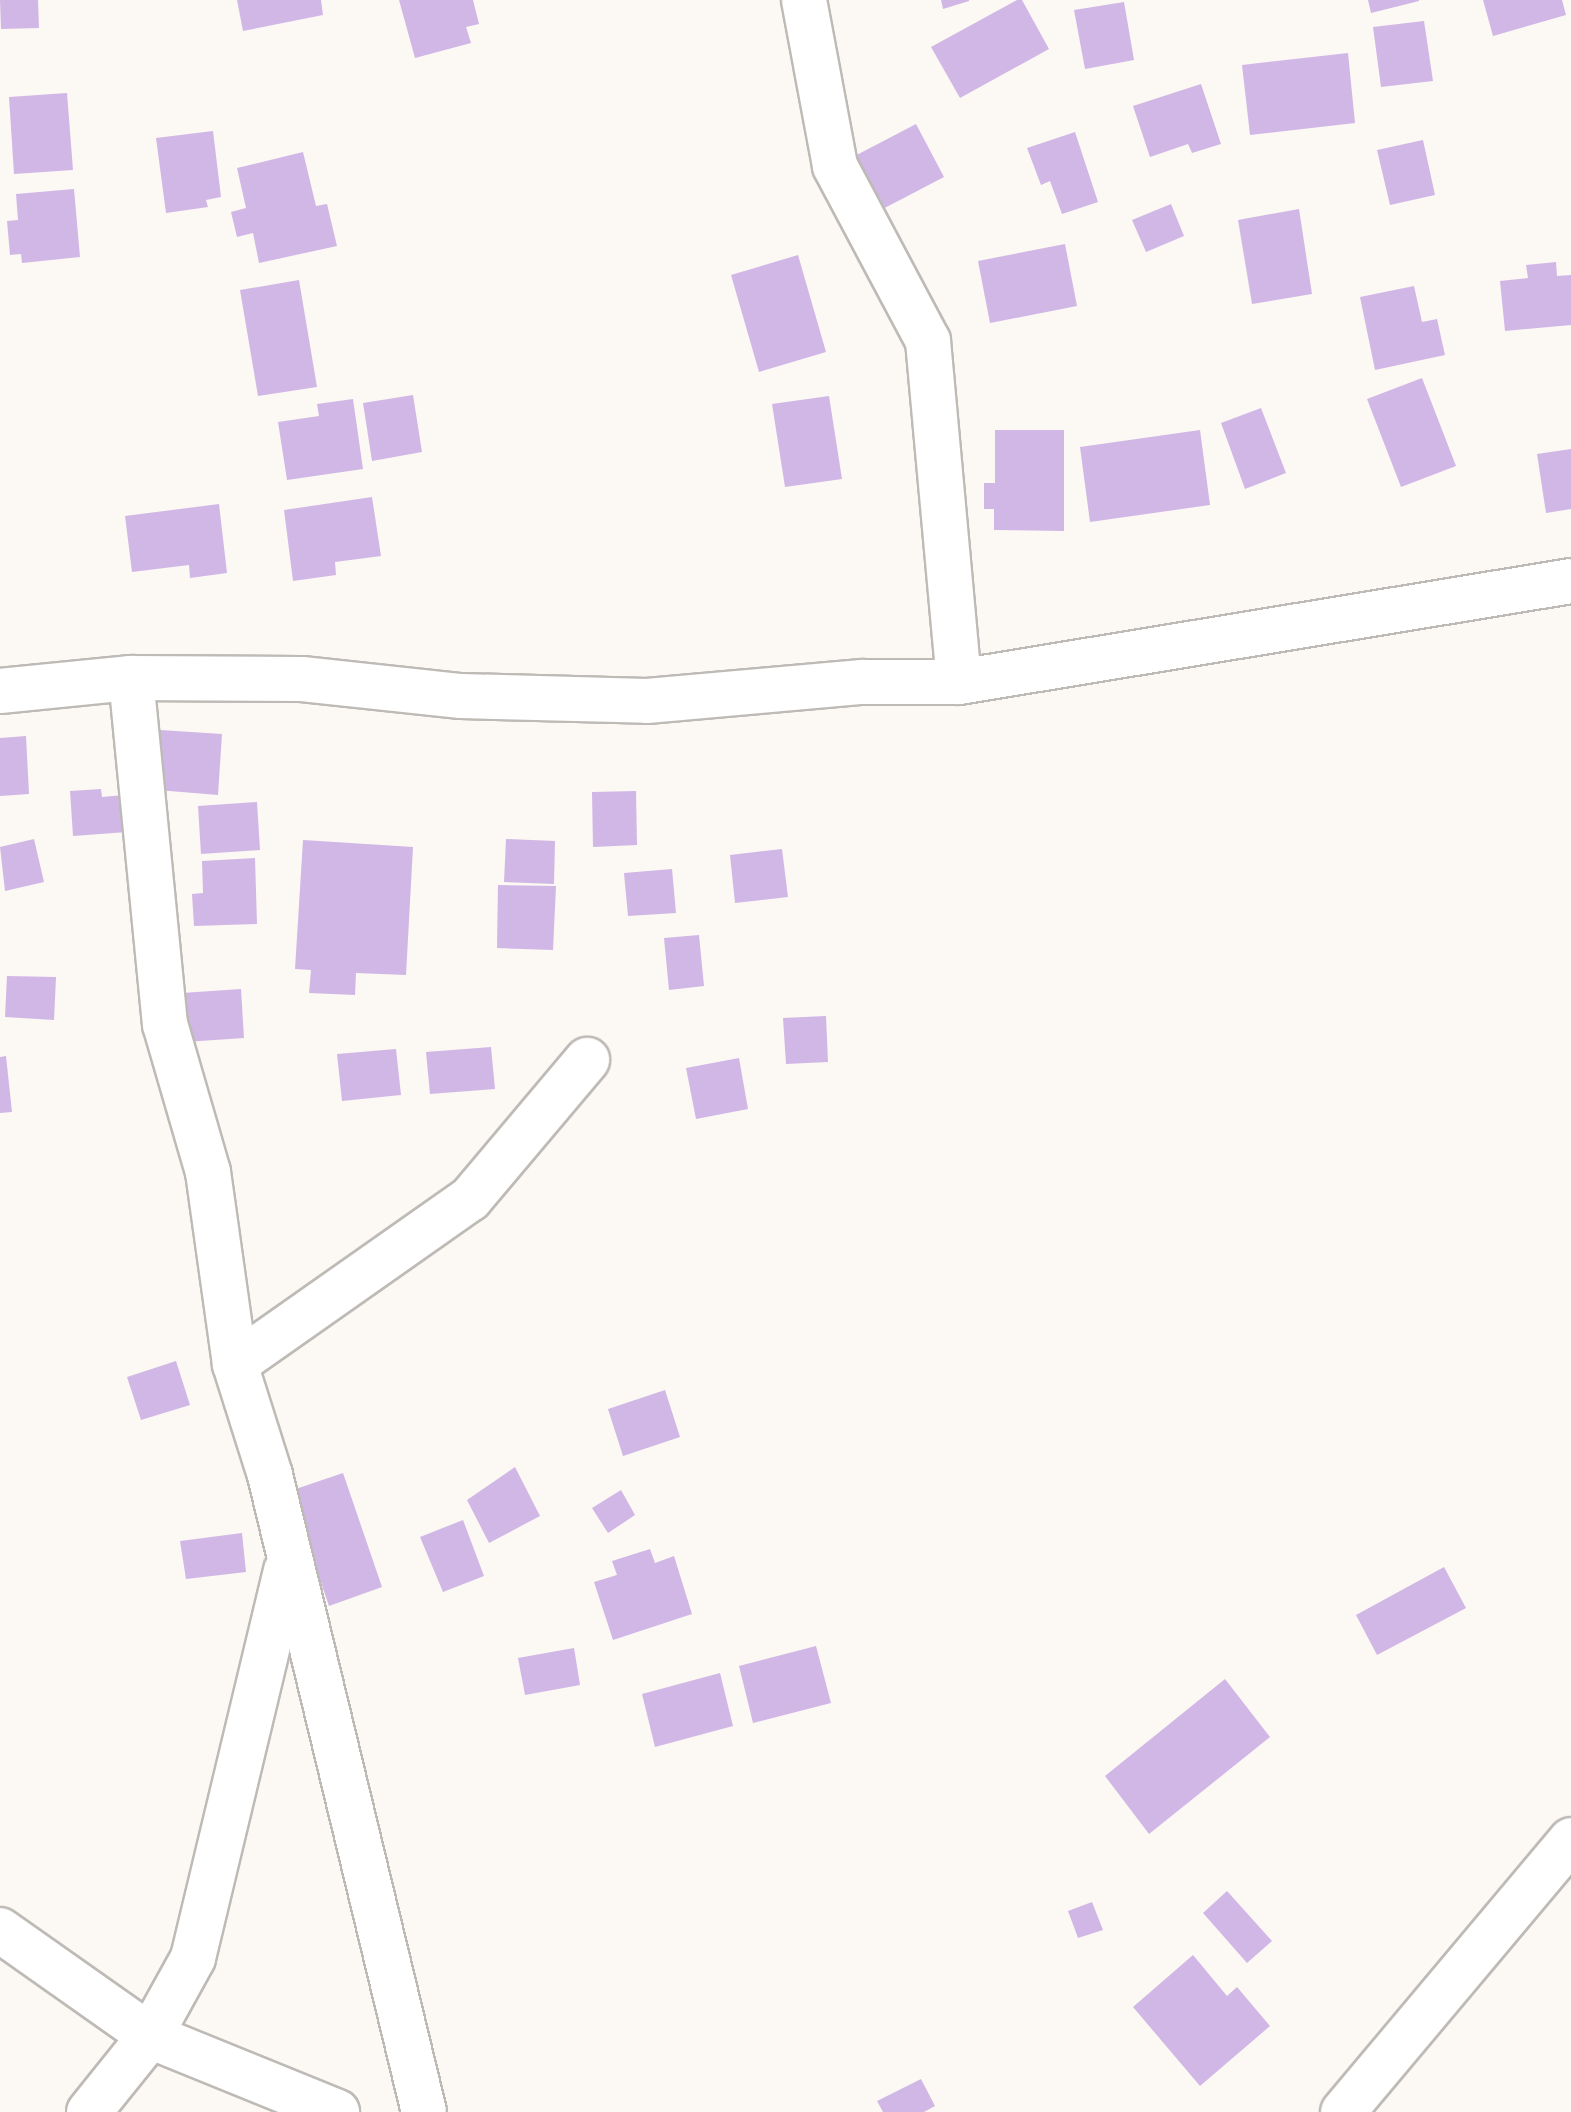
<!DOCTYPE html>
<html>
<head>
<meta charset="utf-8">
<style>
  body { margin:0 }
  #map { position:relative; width:1571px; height:2112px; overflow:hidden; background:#fcf8f3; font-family:"Alegreya Sans",sans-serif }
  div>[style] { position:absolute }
  .building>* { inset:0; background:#d1b7e6 }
  .roads { filter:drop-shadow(2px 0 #bebab6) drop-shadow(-2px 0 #bebab6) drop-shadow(0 2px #bebab6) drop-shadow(0 -2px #bebab6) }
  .minor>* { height:44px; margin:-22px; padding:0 22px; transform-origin:22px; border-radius:22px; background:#fff }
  span { translate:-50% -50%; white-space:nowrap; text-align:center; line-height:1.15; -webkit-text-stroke:6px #fff; paint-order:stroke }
</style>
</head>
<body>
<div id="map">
  <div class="building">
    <div style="clip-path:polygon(0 0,38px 0,39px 28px,1px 29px)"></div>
    <div style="clip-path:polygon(237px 0,321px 0,323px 15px,243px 31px)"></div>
    <div style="clip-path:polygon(399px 0,473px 0,479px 24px,466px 27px,471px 43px,415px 58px)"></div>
    <div style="clip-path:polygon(941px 0,969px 0,969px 1px,943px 9px)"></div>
    <div style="clip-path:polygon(1017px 0,1022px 0,1049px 49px,960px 98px,931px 47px)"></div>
    <div style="clip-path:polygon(1368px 0,1419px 0,1419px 1px,1371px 13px)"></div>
    <div style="clip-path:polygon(1483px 0,1562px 0,1566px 15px,1493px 36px)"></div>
    <div style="clip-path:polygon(1124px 2px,1134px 60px,1085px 69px,1074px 10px)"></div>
    <div style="clip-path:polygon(1424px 21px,1433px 81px,1381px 87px,1373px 27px)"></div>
    <div style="clip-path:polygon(1348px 53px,1355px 123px,1250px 135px,1242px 65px)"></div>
    <div style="clip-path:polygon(1201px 84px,1221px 144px,1192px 153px,1188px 144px,1150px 157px,1133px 106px)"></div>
    <div style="clip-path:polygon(67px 93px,73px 170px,14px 174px,9px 97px)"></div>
    <div style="clip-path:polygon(916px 124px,944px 177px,877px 212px,849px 159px)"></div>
    <div style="clip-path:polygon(213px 131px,221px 197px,206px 200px,208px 207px,166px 213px,156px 138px)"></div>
    <div style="clip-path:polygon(1075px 132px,1098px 202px,1062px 214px,1050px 181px,1041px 185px,1027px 148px)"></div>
    <div style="clip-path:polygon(1423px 140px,1435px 195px,1390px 205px,1377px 150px)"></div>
    <div style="clip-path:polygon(303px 152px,316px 206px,327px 204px,337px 246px,259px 263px,253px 233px,237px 237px,231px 212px,246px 208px,237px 168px)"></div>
    <div style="clip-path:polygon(74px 189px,80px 257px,22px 263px,21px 254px,10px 255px,7px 221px,18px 220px,16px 194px)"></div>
    <div style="clip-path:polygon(1171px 204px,1184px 236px,1146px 252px,1132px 220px)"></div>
    <div style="clip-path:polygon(1299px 209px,1312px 294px,1252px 304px,1238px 220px)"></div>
    <div style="clip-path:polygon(1065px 244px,1077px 306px,990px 323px,978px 261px)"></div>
    <div style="clip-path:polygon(798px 255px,826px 352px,759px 372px,731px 275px)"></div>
    <div style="clip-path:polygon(1556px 262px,1557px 276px,1571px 275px,1571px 325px,1505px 331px,1500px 281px,1528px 278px,1526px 265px)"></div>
    <div style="clip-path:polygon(299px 280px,317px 387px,258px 396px,240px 290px)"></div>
    <div style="clip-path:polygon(1414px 286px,1422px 322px,1437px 319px,1445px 355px,1375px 370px,1360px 297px)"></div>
    <div style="clip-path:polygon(1422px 378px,1456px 466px,1401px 487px,1367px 399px)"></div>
    <div style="clip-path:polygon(413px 395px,422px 452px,372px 461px,363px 403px)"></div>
    <div style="clip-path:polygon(829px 396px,842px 479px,785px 487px,772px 404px)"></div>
    <div style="clip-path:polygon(353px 399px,363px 469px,287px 480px,278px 422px,319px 416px,317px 404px)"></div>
    <div style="clip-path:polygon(1261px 408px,1286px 473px,1245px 489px,1221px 423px)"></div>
    <div style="clip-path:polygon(995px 430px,1064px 430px,1064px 531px,994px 530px,994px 509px,984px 509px,984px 483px,995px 483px)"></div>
    <div style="clip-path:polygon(1200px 430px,1210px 505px,1090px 522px,1080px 447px)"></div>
    <div style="clip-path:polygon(1571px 449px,1571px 509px,1546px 513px,1537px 454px)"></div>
    <div style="clip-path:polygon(372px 497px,381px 556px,335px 562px,336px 575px,293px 581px,284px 510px)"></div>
    <div style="clip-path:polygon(219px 504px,227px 573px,190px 578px,189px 565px,132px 572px,125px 516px)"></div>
    <div style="clip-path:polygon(160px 730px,222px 734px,218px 795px,157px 790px)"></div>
    <div style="clip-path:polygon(26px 736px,29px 794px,0 796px,0 738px)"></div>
    <div style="clip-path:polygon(101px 789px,102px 797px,124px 795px,127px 832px,73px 836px,70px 791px)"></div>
    <div style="clip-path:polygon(636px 791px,637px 845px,593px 847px,592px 792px)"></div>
    <div style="clip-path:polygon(257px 802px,260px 850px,201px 854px,198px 806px)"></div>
    <div style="clip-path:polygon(34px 839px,44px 882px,5px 891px,0 847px)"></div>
    <div style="clip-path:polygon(506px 839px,555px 841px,554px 884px,504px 882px)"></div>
    <div style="clip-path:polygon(303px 840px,413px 847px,406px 975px,356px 973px,355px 995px,309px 993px,311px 970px,295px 969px)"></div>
    <div style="clip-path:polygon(782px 849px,788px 897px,735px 903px,730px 855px)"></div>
    <div style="clip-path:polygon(255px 858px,257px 924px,194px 926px,192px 894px,203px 893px,202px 861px)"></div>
    <div style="clip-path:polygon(672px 869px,676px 913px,628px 916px,624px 873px)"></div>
    <div style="clip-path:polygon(498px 885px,556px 886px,553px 950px,497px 948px)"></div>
    <div style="clip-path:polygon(699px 935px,704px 986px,669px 990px,664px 938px)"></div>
    <div style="clip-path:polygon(7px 976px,56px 977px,54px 1020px,5px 1017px)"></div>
    <div style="clip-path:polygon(241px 989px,244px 1038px,185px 1042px,182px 993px)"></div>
    <div style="clip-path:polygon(826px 1016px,828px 1062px,786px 1064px,783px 1018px)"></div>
    <div style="clip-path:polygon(491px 1047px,495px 1089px,430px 1094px,426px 1052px)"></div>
    <div style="clip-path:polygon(396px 1049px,401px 1095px,342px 1101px,337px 1054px)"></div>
    <div style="clip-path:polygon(6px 1056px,12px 1112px,0 1113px,0 1057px)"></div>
    <div style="clip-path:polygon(739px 1058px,748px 1109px,696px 1119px,686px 1068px)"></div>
    <div style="clip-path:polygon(176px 1361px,190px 1405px,141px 1420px,127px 1377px)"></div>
    <div style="clip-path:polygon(665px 1390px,680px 1437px,623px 1456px,608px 1409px)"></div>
    <div style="clip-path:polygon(515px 1467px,540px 1516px,489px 1543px,467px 1500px)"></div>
    <div style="clip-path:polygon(343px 1473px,382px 1587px,329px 1606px,290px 1491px)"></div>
    <div style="clip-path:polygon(621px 1490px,635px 1515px,608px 1533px,592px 1508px)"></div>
    <div style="clip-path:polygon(463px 1520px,484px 1576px,443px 1592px,420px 1537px)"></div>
    <div style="clip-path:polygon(242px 1533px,246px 1572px,186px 1579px,180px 1541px)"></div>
    <div style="clip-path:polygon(650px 1549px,655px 1563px,674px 1556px,692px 1614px,613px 1640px,594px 1582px,617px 1575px,612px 1561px)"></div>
    <div style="clip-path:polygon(1444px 1567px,1466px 1608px,1377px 1655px,1356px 1615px)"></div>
    <div style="clip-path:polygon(816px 1646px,831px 1703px,753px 1723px,739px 1666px)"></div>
    <div style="clip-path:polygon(574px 1648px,580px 1685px,525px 1695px,518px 1658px)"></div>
    <div style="clip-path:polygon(720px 1673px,733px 1726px,655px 1747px,642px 1694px)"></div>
    <div style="clip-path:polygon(1225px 1679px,1270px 1737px,1149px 1834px,1105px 1776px)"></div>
    <div style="clip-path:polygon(1227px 1891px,1272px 1941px,1247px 1963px,1203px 1913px)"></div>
    <div style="clip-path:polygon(1092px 1902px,1103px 1930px,1078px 1938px,1068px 1911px)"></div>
    <div style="clip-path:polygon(1193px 1955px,1227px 1996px,1237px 1987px,1270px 2026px,1200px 2086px,1133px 2007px)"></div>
    <div style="clip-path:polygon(921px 2079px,935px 2106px,924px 2112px,883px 2112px,877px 2101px)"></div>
  </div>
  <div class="roads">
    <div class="minor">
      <div style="left:804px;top:0;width:169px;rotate:79.4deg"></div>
      <div style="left:835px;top:166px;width:198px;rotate:62deg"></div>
      <div style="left:928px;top:341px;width:342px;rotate:84.8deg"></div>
      <div style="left:131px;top:678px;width:348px;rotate:84.4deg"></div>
      <div style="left:165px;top:1024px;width:154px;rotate:73.8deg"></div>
      <div style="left:208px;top:1172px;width:194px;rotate:82deg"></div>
      <div style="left:235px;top:1364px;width:116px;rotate:72.5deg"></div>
      <div style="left:270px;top:1475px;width:655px;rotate:76.41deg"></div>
      <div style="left:0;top:691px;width:132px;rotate:-5.7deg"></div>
      <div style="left:131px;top:678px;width:171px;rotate:0.3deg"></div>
      <div style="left:302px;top:679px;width:160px;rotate:6.1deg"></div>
      <div style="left:461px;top:696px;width:186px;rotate:1.5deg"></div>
      <div style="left:647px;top:701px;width:216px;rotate:-5.1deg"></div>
      <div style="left:862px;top:682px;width:97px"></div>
      <div style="left:959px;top:682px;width:620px;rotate:-9.37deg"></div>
      <div style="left:235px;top:1364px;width:287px;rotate:-35.1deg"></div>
      <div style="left:470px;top:1199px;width:182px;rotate:-49.9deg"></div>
      <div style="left:0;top:1930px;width:184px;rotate:35.2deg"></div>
      <div style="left:150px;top:2036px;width:202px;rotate:22.1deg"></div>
      <div style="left:89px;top:2112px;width:97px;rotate:-51.2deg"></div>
      <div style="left:150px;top:2036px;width:89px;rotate:-61.1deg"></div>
      <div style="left:193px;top:1958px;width:399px;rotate:-76.5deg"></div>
      <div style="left:1343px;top:2112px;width:355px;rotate:-50deg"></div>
    </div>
  </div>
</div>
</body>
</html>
